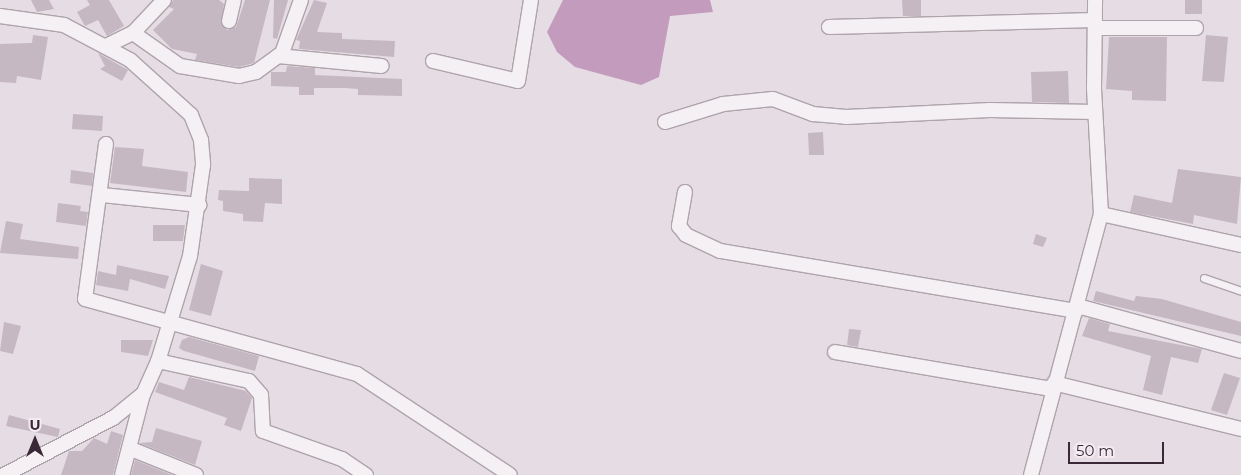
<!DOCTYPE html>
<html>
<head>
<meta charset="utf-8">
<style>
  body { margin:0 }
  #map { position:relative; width:1241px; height:475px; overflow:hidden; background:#e6dde4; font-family:Montserrat,sans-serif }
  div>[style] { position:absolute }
  .water>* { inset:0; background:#c39bbd }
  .building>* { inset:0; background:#c5b8c2 }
  .roads { filter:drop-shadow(1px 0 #afa3ac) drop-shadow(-1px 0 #afa3ac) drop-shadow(0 1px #afa3ac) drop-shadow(0 -1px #afa3ac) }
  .service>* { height:7px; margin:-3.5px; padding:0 3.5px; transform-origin:3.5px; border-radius:3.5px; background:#f4f0f3 }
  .minor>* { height:14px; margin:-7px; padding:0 7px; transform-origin:7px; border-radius:7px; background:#f4f0f3 }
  span { translate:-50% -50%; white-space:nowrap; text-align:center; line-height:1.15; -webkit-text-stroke:4px #f4ecf2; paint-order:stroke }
  .north { position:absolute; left:10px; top:415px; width:50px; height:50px; -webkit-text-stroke:4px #f4ecf2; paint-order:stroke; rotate:0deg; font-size:14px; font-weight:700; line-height:20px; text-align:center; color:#3b2836 }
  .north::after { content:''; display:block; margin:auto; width:18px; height:22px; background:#3b2836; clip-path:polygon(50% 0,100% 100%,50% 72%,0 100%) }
  .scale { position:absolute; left:1068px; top:442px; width:96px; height:22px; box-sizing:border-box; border:2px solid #3b2836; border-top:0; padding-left:6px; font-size:15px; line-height:18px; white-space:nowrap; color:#3b2836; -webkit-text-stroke:4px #f4ecf2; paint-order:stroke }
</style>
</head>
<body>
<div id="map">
  <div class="water">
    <div style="clip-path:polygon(563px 0,710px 0,713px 12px,670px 16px,659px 77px,641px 85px,575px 67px,557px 52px,547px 32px)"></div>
  </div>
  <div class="building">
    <div style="clip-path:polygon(31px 0,49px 0,54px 9px,37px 12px)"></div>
    <div style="clip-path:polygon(87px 0,109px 0,124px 26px,107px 36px,98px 20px,85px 26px,77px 12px,90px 5px)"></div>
    <div style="clip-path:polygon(173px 0,219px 0,224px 4px,221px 23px,227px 30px,236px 27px,245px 0,270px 0,254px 63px,239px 67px,195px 60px,197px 54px,172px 49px,153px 30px,174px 9px,169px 7px)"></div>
    <div style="clip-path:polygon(274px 0,288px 0,277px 39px,273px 38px)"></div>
    <div style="clip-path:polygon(314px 0,327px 3px,317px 32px,342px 33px,342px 39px,395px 41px,394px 57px,299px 49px,300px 41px,296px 40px)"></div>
    <div style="clip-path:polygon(902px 0,921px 0,921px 16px,903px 16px)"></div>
    <div style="clip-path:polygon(1185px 0,1202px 0,1202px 14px,1185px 14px)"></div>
    <div style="clip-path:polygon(33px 35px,48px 37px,41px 80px,17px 76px,16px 83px,0 82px,0 44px,32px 43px)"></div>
    <div style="clip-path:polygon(1206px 35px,1228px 37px,1224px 82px,1202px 81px)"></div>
    <div style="clip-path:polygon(1109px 37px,1167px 37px,1166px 101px,1132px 100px,1132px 91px,1106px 89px)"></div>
    <div style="clip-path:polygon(98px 53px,128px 70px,122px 81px,100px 69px,105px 66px)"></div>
    <div style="clip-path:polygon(287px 66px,315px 68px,315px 75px,402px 79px,402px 96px,358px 95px,358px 89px,345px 88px,314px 88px,314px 95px,299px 95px,299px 87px,271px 86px,271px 72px,286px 72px)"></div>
    <div style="clip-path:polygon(1068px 71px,1069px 103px,1032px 102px,1031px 72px)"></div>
    <div style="clip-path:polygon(73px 114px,103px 116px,102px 131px,72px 129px)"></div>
    <div style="clip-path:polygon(823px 132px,824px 155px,809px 155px,808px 133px)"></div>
    <div style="clip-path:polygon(115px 147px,144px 149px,142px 166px,188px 172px,186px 192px,110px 183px)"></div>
    <div style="clip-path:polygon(1178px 169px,1241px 177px,1237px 224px,1194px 215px,1193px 224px,1130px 212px,1134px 195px,1172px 203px)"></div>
    <div style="clip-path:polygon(71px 170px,93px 173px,92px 186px,70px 183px)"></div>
    <div style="clip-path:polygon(249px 178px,282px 179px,282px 204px,265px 203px,263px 222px,243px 221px,243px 214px,223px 211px,223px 201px,218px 200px,219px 190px,249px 191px)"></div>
    <div style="clip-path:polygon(58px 203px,81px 206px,80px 211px,88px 212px,86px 226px,56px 222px)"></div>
    <div style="clip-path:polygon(6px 221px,23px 224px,20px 239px,79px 247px,78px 259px,0 253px)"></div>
    <div style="clip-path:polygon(153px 225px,185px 225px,183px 241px,153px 241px)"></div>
    <div style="clip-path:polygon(1036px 234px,1047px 238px,1043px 247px,1033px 244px)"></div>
    <div style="clip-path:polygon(201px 264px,223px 271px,211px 316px,189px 310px)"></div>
    <div style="clip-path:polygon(117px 265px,169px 276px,165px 289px,130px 279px,128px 291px,96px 285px,98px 271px,116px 275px)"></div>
    <div style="clip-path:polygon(1096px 291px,1134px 301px,1136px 296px,1162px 299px,1241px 322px,1241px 336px,1093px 301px)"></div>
    <div style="clip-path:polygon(1089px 318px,1110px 324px,1108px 331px,1202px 349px,1198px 363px,1171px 357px,1162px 395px,1143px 390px,1151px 356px,1082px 336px)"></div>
    <div style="clip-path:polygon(4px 322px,21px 326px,13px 354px,0 351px)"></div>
    <div style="clip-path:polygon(849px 329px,861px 330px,858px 347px,847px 345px)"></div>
    <div style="clip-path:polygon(189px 337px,259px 356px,255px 371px,184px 351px,179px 348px,182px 340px)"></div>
    <div style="clip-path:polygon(121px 340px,153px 340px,148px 356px,121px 352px)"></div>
    <div style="clip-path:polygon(1224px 373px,1240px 378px,1227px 415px,1211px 410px)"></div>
    <div style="clip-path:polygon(189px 377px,246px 391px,252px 398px,241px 431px,224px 425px,227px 418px,155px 392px,159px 382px,184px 390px)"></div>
    <div style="clip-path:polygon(9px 415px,60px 429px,58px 437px,6px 426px)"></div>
    <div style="clip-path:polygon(156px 428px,202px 441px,195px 465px,139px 443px,152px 442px)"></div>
    <div style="clip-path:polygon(111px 431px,123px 435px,113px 475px,61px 475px,69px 451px,82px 451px,94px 438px,107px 444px)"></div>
    <div style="clip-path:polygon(135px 460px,172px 475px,131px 475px)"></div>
  </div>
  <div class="roads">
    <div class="service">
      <div style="left:1204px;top:278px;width:39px;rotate:19deg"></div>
    </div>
    <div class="minor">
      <div style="left:0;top:16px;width:65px;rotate:8deg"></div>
      <div style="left:64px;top:25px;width:75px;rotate:27.9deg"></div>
      <div style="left:130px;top:60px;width:82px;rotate:42deg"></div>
      <div style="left:191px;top:115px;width:27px;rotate:68deg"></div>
      <div style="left:201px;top:140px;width:25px;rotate:85deg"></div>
      <div style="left:203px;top:165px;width:92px;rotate:98.1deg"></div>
      <div style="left:190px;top:256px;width:110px;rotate:106.9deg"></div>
      <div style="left:158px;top:361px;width:36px;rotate:114deg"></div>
      <div style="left:143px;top:394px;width:38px;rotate:141deg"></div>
      <div style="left:113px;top:418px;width:123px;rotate:152.4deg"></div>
      <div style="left:229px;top:21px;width:22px;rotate:-77deg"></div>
      <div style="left:829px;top:27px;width:266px;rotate:-1.5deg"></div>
      <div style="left:1095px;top:28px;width:101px"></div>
      <div style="left:133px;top:33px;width:57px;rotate:35.1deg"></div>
      <div style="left:180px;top:66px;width:60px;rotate:9.6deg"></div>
      <div style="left:239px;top:76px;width:17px;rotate:-13deg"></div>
      <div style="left:256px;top:72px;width:27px;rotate:-36deg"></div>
      <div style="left:278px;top:56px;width:104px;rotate:5.5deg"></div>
      <div style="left:106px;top:46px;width:30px;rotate:-26deg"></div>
      <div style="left:133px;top:33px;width:45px;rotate:-46.8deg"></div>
      <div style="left:281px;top:56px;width:59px;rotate:-70.3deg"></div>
      <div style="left:433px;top:61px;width:87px;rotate:13.2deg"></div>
      <div style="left:518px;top:81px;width:82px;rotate:-80.9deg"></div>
      <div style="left:665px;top:122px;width:61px;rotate:-17.2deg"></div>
      <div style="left:723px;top:104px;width:50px;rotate:-5.7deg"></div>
      <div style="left:773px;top:99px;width:43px;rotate:20.6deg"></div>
      <div style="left:813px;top:114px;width:33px;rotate:5deg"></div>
      <div style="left:846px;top:117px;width:144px;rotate:-2.8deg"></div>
      <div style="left:990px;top:110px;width:105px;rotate:1.1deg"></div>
      <div style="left:106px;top:144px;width:156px;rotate:97.7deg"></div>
      <div style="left:85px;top:299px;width:282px;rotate:15.4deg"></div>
      <div style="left:357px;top:374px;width:183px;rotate:33.4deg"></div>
      <div style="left:685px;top:192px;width:35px;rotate:100deg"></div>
      <div style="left:679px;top:226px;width:11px;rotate:52deg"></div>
      <div style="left:686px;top:235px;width:38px;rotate:25deg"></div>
      <div style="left:721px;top:251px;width:360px;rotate:9.6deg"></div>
      <div style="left:102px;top:195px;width:98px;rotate:5.9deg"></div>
      <div style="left:1101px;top:214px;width:143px;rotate:12.5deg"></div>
      <div style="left:1078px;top:306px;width:169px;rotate:15.4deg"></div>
      <div style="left:835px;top:352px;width:220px;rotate:9.7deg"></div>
      <div style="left:158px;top:361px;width:93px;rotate:12.4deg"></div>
      <div style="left:249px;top:381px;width:18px;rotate:49deg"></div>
      <div style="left:261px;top:395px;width:36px;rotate:87deg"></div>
      <div style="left:263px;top:431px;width:84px;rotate:19.5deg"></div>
      <div style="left:342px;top:459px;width:29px;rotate:34deg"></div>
      <div style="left:1054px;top:383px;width:193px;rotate:13.8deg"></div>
      <div style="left:131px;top:449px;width:70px;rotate:21.8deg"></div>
      <div style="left:122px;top:475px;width:84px;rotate:-75.5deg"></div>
      <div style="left:1031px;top:475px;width:270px;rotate:-75deg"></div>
      <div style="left:1101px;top:214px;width:126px;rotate:-93.2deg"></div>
      <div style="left:1094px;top:88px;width:88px;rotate:-89.3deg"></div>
    </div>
  </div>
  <div class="north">U</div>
  <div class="scale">50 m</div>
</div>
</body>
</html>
